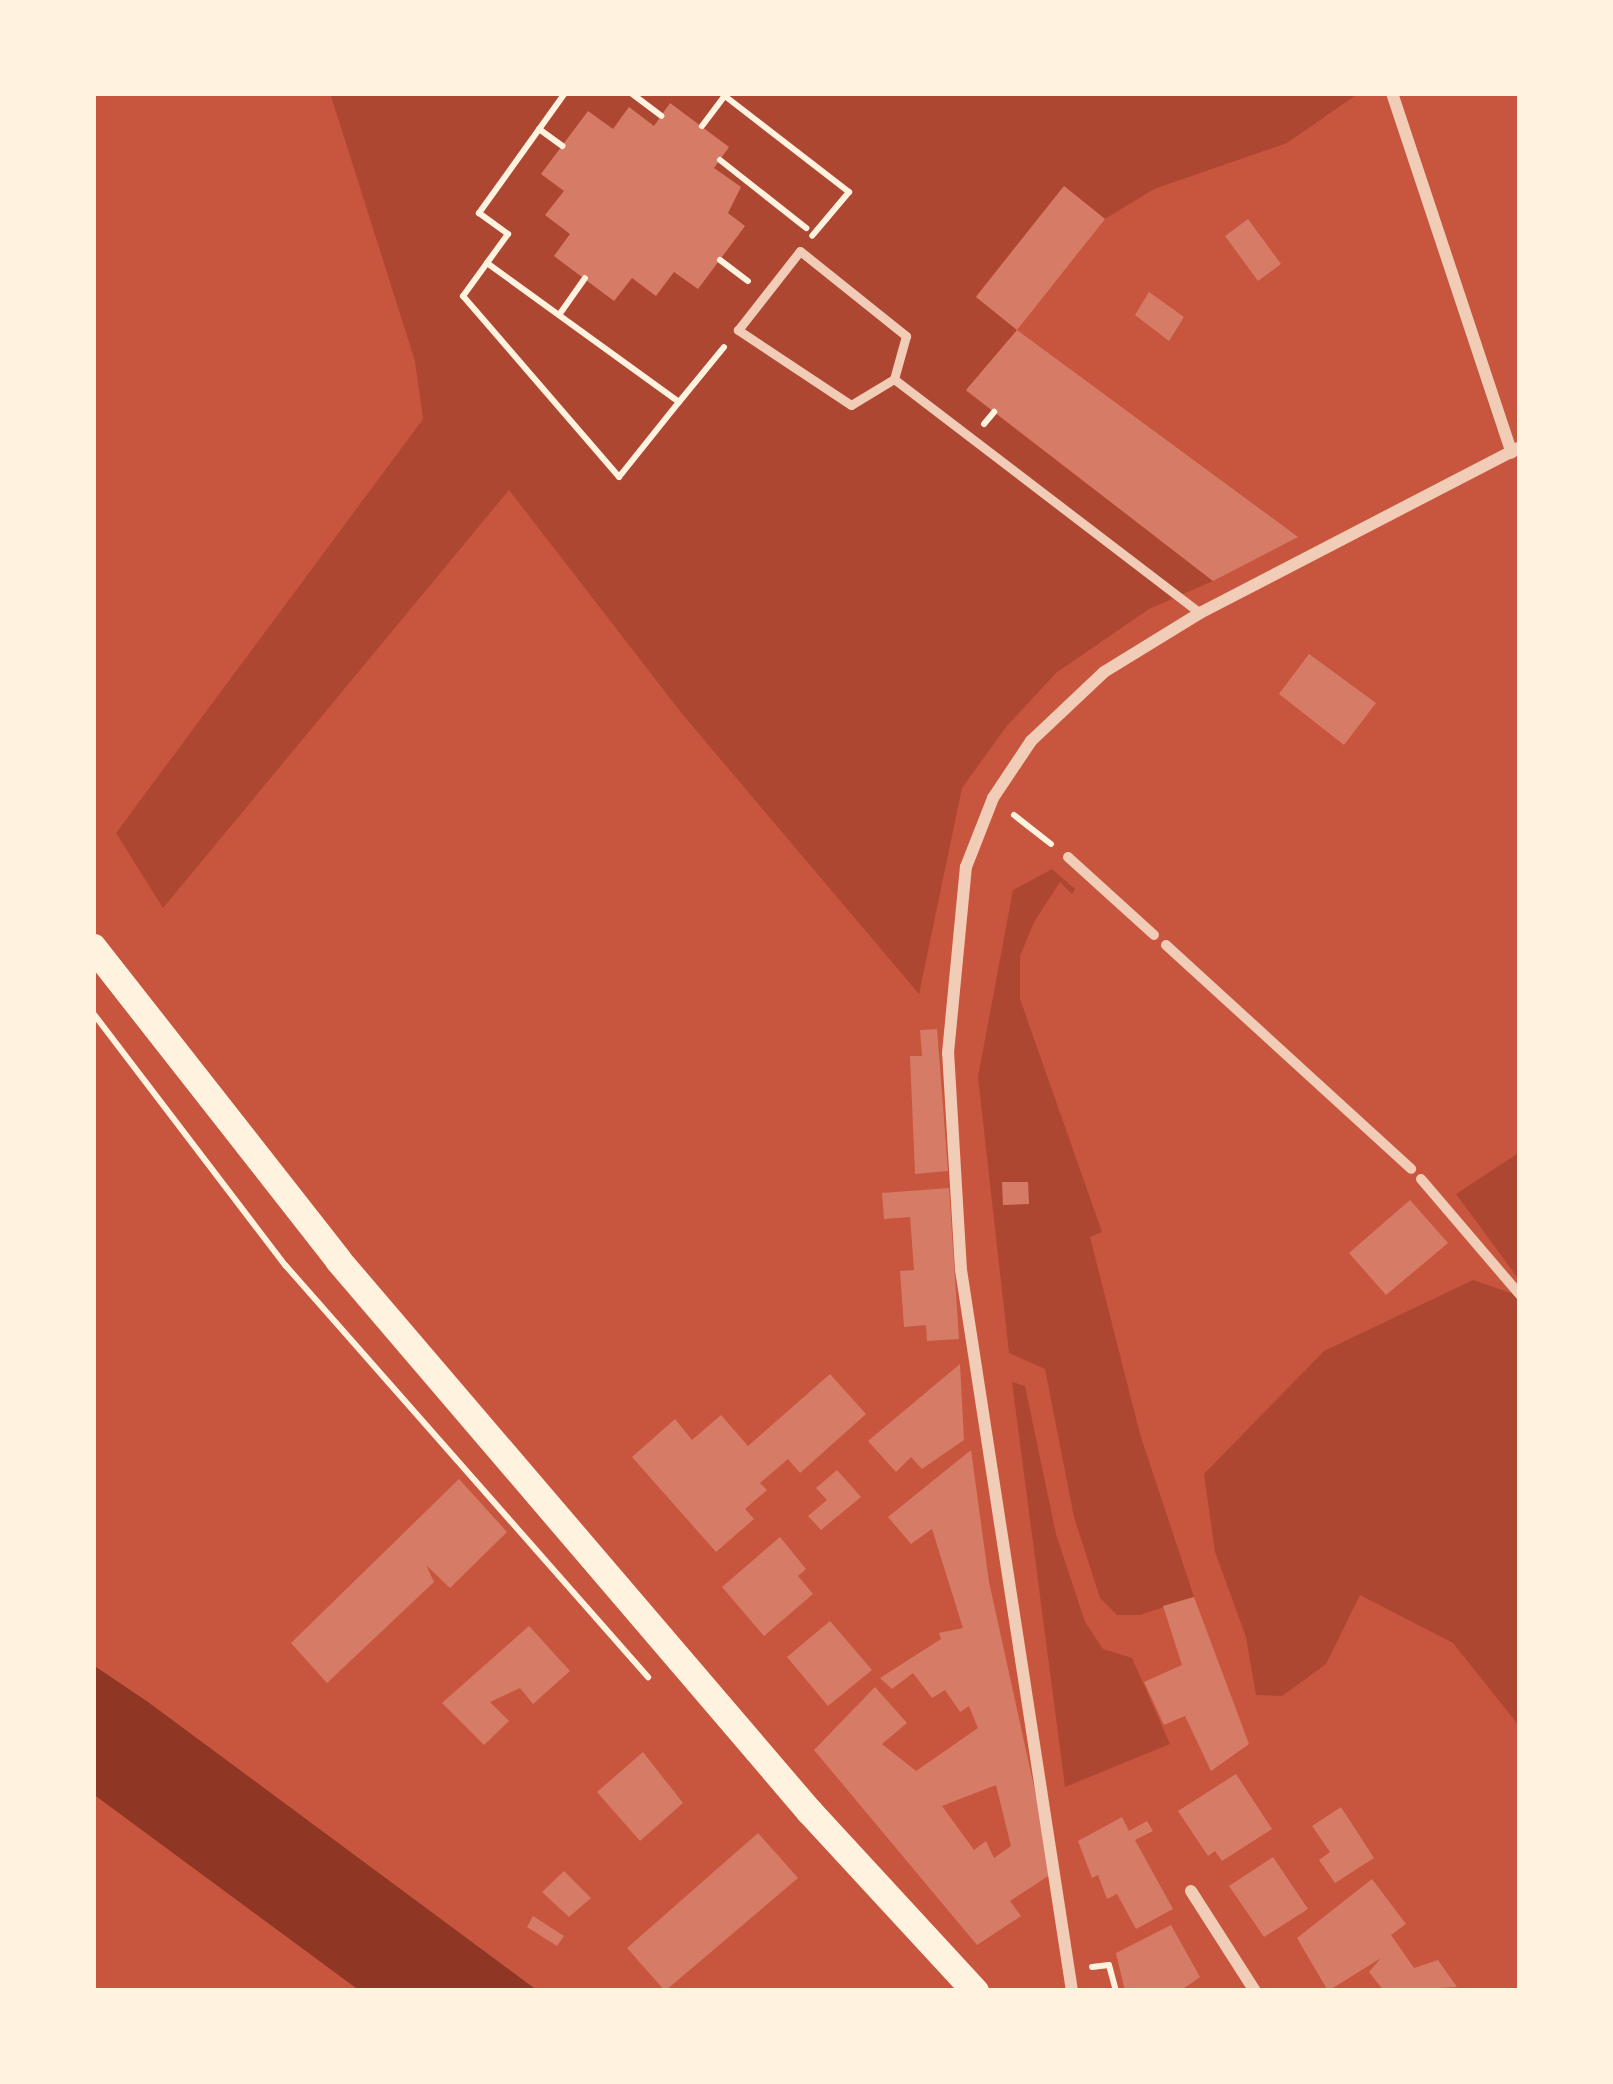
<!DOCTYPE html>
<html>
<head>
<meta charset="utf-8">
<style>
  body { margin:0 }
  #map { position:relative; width:1613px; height:2084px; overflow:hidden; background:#c8553d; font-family:Commissioner,sans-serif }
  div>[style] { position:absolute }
  .green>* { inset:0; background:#ae4732 }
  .water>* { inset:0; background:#8f3625 }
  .building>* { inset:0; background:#d67c66 }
  .path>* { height:6px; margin:-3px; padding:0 3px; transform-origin:3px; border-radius:3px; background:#fff3e0 }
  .service>* { height:9px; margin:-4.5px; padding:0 4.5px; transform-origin:4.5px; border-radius:4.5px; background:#f1ccb7 }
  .pedestrian>* { height:10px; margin:-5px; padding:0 5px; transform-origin:5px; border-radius:5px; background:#f1ccb7 }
  .minor>* { height:12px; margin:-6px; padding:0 6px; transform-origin:6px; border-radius:6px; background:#f1ccb7 }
  .primary>* { height:27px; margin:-13.5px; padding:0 13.5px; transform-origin:13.5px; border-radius:13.5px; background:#fff3e0 }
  span { translate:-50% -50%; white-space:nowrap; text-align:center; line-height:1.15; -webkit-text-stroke:10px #fff3e0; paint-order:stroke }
  .frame { position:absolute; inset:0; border:96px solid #fff3e0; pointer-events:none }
</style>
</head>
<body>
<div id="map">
  <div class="green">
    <div style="clip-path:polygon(330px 93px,1359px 93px,1287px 143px,1154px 189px,1105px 219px,1064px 186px,976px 296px,1017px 330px,966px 391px,1213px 581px,1149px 609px,1056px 673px,1006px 727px,962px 788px,919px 994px,683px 715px,509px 490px,163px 908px,116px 833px,423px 419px,415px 361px)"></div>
    <div style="clip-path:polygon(1052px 869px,1075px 889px,1072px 894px,1060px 882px,1034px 922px,1020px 956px,1020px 999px,1102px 1232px,1090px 1237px,1140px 1434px,1194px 1597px,1140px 1615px,1117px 1615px,1100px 1598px,1074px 1517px,1045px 1369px,1009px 1353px,978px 1077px,1013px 890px)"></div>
    <div style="clip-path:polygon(1520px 1152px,1520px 1281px,1456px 1194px)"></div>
    <div style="clip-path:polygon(1473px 1280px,1520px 1296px,1520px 1727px,1453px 1643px,1360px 1595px,1326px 1664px,1282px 1696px,1256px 1695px,1246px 1637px,1215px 1552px,1204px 1474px,1324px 1351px)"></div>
    <div style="clip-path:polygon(1012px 1382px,1025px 1386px,1056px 1534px,1085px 1622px,1103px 1649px,1132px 1658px,1170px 1744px,1065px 1787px)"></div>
  </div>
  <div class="water">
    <div style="clip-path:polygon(93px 1665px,148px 1702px,538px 1991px,360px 1991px,93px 1794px)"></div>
  </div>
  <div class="building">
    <div style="clip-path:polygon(670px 103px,729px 147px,714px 168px,741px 187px,728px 213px,745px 226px,698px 289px,674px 272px,656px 296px,632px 278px,614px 301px,554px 256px,570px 234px,545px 215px,564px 191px,541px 174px,588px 111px,613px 129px,629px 107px,654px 126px)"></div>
    <div style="clip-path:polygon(1064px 186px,1105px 219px,1017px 330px,1298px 537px,1213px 581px,966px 390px,1017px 330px,976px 297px)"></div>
    <div style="clip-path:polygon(1248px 219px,1281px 264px,1258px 281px,1225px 236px)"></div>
    <div style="clip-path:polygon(1149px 292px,1184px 317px,1169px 341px,1135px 315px)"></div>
    <div style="clip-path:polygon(1309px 654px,1376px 703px,1344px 745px,1279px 694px)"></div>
    <div style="clip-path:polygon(937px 1029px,948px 1171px,915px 1174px,910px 1056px,922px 1056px,920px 1030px)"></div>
    <div style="clip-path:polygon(1002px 1182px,1028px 1182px,1029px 1204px,1003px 1205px)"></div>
    <div style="clip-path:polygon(949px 1188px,959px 1339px,927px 1341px,926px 1325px,904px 1327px,900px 1271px,914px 1270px,910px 1217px,884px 1219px,882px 1193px)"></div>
    <div style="clip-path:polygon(1410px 1200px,1448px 1243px,1386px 1295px,1349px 1253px)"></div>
    <div style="clip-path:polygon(960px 1364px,964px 1440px,922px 1469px,911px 1457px,896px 1472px,868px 1441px)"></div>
    <div style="clip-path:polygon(830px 1374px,866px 1414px,800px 1473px,788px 1459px,760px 1483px,767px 1490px,745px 1509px,754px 1519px,716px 1552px,632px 1457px,675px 1419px,692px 1440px,721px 1415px,748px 1446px)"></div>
    <div style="clip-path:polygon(evenodd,971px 1450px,989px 1582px,1053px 1873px,1010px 1901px,1021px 1916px,977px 1945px,814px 1750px,875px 1687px,907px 1723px,882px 1744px,916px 1771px,978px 1728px,969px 1706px,960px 1712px,945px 1690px,932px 1698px,913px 1673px,892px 1689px,880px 1678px,941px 1639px,939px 1633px,963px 1628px,932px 1529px,911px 1544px,888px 1517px,971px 1450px,996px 1785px,1011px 1846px,994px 1858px,986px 1841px,974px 1850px,942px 1806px,996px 1785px)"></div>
    <div style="clip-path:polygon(837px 1470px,861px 1497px,821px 1530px,808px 1516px,827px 1500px,816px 1488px)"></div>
    <div style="clip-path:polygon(459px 1479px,507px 1532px,450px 1588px,426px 1565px,434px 1582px,327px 1683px,291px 1643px)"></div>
    <div style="clip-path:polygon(780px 1537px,806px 1569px,798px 1576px,813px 1594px,764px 1636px,722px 1587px)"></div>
    <div style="clip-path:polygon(1194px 1597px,1249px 1744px,1211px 1771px,1185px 1716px,1164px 1725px,1144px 1682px,1182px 1665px,1163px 1606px)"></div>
    <div style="clip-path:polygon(830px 1621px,872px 1670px,828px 1706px,787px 1657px)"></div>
    <div style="clip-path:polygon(529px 1626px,570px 1671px,533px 1704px,520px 1688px,490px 1702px,509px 1721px,484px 1745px,442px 1703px)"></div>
    <div style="clip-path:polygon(643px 1752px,683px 1803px,640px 1841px,597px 1792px)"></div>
    <div style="clip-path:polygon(1236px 1774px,1272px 1829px,1222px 1861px,1215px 1851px,1208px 1856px,1178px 1811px)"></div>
    <div style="clip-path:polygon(1341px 1807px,1374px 1858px,1335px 1883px,1319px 1860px,1330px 1852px,1312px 1826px)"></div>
    <div style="clip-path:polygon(1122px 1817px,1129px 1831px,1147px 1821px,1153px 1831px,1135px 1840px,1173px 1909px,1136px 1929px,1117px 1894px,1107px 1899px,1098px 1875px,1092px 1878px,1078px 1841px)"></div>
    <div style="clip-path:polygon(758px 1833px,798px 1878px,665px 1991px,627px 1948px)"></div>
    <div style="clip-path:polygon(1273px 1857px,1308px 1909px,1264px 1937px,1229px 1886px)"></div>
    <div style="clip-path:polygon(564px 1871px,591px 1898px,569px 1917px,542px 1892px)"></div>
    <div style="clip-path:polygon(1372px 1879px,1406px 1924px,1391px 1935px,1414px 1968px,1438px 1960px,1457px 1987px,1384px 1991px,1369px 1972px,1381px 1958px,1328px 1991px,1297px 1938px)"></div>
    <div style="clip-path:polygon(533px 1916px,564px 1936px,557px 1946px,527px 1927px)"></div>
    <div style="clip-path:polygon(1171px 1925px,1200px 1977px,1180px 1991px,1125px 1991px,1116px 1953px)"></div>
  </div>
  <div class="path">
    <div style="left:565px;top:93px;width:148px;rotate:125.6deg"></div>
    <div style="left:479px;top:213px;width:36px;rotate:36deg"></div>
    <div style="left:508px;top:234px;width:36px;rotate:126deg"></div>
    <div style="left:487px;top:263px;width:237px;rotate:35.9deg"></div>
    <div style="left:679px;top:402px;width:71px;rotate:-50.7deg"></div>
    <div style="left:631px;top:93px;width:38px;rotate:37deg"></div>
    <div style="left:721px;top:93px;width:162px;rotate:37.7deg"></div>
    <div style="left:849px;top:192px;width:57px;rotate:130.1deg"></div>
    <div style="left:702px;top:126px;width:38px;rotate:-53deg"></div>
    <div style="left:539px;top:129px;width:29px;rotate:36deg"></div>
    <div style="left:720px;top:160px;width:110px;rotate:38.3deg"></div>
    <div style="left:720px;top:260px;width:35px;rotate:37deg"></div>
    <div style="left:487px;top:263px;width:41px;rotate:126deg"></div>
    <div style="left:463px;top:296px;width:239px;rotate:49.2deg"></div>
    <div style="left:619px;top:477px;width:95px;rotate:-51.4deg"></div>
    <div style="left:559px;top:315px;width:45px;rotate:-54.9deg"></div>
    <div style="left:984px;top:424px;width:16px;rotate:-50deg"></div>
    <div style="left:1014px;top:815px;width:47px;rotate:38.1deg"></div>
    <div style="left:93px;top:1013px;width:318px;rotate:52.7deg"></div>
    <div style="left:286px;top:1266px;width:548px;rotate:48.63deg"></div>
    <div style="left:1092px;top:1967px;width:17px;rotate:-7deg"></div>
    <div style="left:1109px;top:1965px;width:27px;rotate:75deg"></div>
  </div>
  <div class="service">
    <div style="left:894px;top:379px;width:50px;rotate:148.8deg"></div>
    <div style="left:851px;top:405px;width:136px;rotate:-146.4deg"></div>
    <div style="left:738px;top:330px;width:100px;rotate:-51.9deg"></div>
    <div style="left:800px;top:251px;width:136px;rotate:38.7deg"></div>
    <div style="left:906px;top:336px;width:45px;rotate:105.6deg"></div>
    <div style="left:894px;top:379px;width:385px;rotate:37.4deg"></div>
  </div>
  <div class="pedestrian">
    <div style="left:1068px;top:857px;width:116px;rotate:42.2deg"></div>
    <div style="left:1166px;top:945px;width:332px;rotate:42.4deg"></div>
    <div style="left:1421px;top:1179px;width:153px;rotate:49.5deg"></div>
  </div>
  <div class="minor">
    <div style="left:1392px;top:93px;width:379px;rotate:71.6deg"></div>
    <div style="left:1191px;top:1891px;width:119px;rotate:57.4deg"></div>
    <div style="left:1072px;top:1991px;width:729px;rotate:-98.75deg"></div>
    <div style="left:961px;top:1270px;width:217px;rotate:-93.4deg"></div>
    <div style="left:948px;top:1053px;width:187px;rotate:-84.5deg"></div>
    <div style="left:966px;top:867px;width:74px;rotate:-68.6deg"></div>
    <div style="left:993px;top:798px;width:69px;rotate:-56.3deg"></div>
    <div style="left:1031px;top:741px;width:100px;rotate:-43.4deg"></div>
    <div style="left:1104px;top:672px;width:113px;rotate:-31.6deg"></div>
    <div style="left:1200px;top:613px;width:360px;rotate:-27.4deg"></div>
  </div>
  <div class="primary">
    <div style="left:93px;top:947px;width:397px;rotate:51.9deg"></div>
    <div style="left:338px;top:1260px;width:725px;rotate:49.48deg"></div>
    <div style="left:809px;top:1811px;width:245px;rotate:47.3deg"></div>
  </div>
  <div class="frame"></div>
</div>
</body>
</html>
